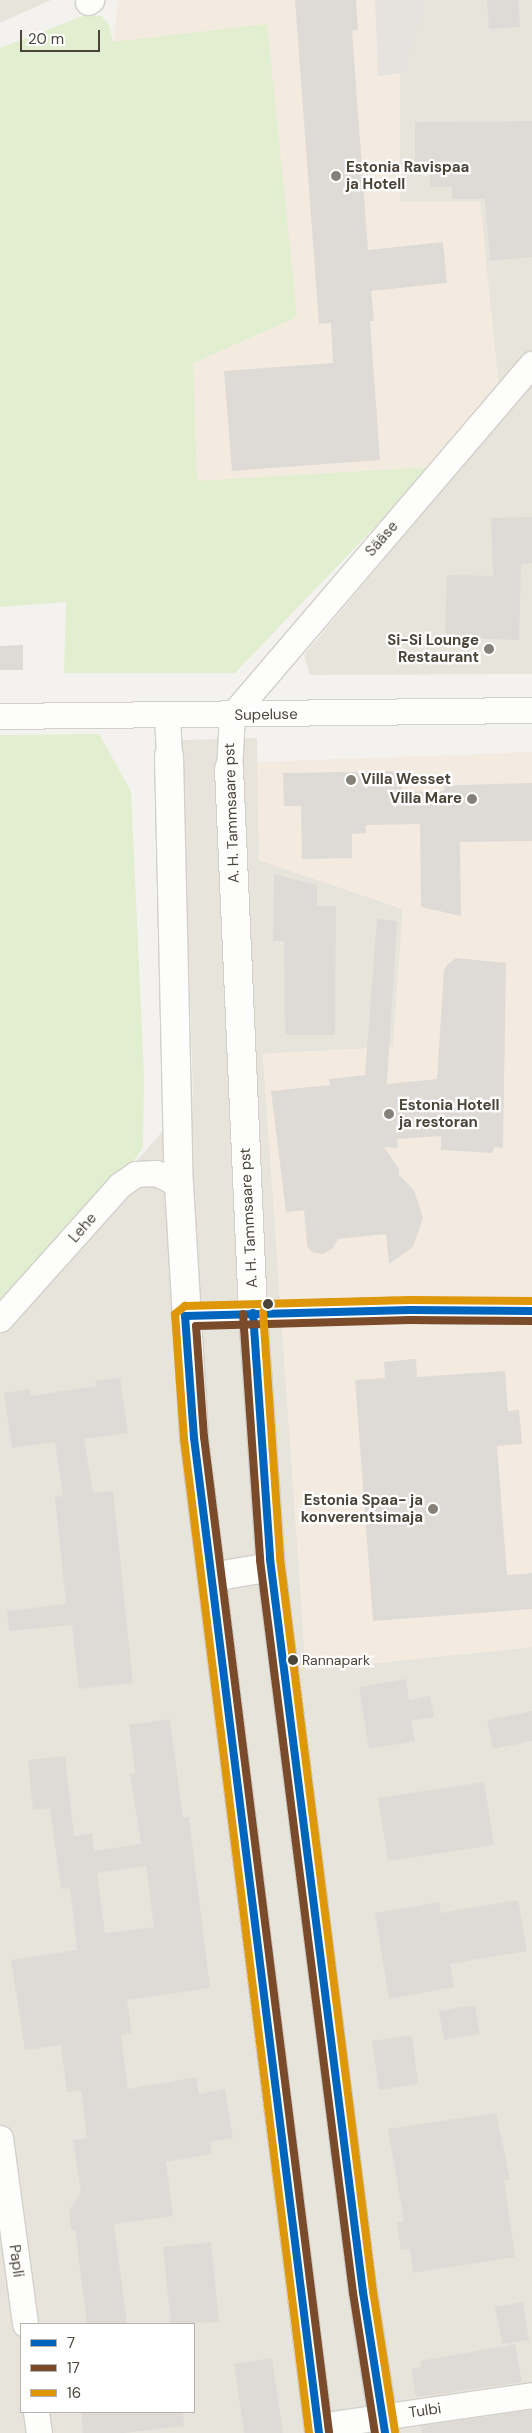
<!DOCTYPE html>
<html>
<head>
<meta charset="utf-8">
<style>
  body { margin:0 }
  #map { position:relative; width:532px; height:2433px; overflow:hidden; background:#f4f2ee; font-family:"DM Sans",sans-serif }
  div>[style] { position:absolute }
  .residential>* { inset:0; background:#e7e4dc }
  .commercial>* { inset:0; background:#f3ebdf }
  .green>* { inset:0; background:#e1eecf }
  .parking>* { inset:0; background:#e6e3df }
  .building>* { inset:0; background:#dedbd6 }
  .roads { filter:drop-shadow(1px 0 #d2d0cb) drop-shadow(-1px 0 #d2d0cb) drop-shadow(0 1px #d2d0cb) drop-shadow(0 -1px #d2d0cb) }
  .minor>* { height:25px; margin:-12.5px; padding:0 12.5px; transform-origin:12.5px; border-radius:12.5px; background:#fdfdfc }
  .tertiary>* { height:28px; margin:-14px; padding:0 14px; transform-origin:14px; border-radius:14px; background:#fdfdfc }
  .bus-1>* { height:8px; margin:-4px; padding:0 4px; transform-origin:4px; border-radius:4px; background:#0065bd }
  .bus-2>* { height:8px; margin:-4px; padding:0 4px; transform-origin:4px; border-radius:4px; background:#7a4b2a }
  .bus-3>* { height:8px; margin:-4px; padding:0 4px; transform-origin:4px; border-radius:4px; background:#dd9709 }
  .dots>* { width:14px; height:14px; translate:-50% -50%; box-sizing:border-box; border:2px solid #fff; border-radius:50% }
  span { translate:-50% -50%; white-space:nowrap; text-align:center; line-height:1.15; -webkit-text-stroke:4.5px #fff; paint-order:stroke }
  .bus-label { font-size:14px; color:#4b4439 }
  .left { translate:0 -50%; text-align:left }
  .poi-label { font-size:15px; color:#4b4439; font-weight:700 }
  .right { translate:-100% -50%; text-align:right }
  .street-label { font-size:15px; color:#4b4439 }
  .legend { position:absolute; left:20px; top:2323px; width:175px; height:90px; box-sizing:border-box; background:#fff; border:1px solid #b7b4b0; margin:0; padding:6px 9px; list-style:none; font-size:15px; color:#4b4439 }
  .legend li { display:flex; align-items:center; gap:10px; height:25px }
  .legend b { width:25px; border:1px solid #b7b4b0 }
  .scale { position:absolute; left:20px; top:30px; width:80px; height:22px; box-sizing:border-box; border:2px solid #4b4439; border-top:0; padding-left:6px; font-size:15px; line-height:18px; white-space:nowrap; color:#4b4439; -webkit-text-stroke:4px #fff; paint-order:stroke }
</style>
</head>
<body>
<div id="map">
  <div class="residential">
    <div style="clip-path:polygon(0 0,51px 0,0 23px)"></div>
    <div style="clip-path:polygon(423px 0,532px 0,532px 674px,310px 675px,304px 655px,501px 420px,480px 202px,400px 202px,400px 76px)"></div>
    <div style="clip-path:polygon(evenodd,257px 738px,259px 860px,403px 909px,393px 1047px,263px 1054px,306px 1670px,532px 1647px,532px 2433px,0 2433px,0 1319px,193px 1096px,182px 740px,257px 738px,21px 2324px,194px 2324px,194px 2412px,21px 2412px,21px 2324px)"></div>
  </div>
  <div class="commercial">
    <div style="clip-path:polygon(118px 0,423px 0,400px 76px,400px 202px,480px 202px,499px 388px,432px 467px,197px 482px,193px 363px,297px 317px,113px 42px)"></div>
    <div style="clip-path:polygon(532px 752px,532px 1647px,306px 1670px,263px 1054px,393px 1047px,403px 909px,259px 860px,257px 762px)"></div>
  </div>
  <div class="green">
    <div style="clip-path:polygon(85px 15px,102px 16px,109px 25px,113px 42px,267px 24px,297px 317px,193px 363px,197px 481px,432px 467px,235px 673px,64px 673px,66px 602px,0 607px,0 48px)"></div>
    <div style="clip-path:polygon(99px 734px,131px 791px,144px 1075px,143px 1147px,133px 1162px,92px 1200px,0 1302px,0 735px)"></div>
  </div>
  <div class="parking">
    <div style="clip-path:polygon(375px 0,426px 0,404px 73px,378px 76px)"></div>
  </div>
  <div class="building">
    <div style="clip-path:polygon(295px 0,356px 0,358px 30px,352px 31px,368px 250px,443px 242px,447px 283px,371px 291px,374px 321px,370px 321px,380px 460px,232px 471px,224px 371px,333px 363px,331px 323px,319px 324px)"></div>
    <div style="clip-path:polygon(487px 0,518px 0,520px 27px,489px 29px)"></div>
    <div style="clip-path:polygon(532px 121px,532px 257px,490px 261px,485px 199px,452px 199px,452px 187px,430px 187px,430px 171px,415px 171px,415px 122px)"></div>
    <div style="clip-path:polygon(532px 517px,532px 563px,521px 564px,519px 640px,445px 637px,447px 575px,493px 576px,491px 518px)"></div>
    <div style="clip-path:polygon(23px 645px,23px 670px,0 670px,0 646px)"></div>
    <div style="clip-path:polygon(401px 771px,402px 792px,444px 791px,444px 786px,461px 785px,532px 783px,532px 841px,460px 842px,461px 916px,421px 907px,420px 824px,366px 825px,366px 833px,352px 834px,352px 858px,302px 859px,301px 806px,284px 806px,283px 773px)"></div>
    <div style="clip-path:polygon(274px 874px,317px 885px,317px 906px,336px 906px,335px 1035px,285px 1035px,284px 941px,273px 941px)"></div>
    <div style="clip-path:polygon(377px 919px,397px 921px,387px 1084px,437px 1079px,444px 970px,448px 964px,456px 958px,506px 963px,503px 1148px,495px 1147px,492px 1153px,441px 1150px,441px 1136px,397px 1139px,398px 1148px,384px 1147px,399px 1169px,399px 1175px,414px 1190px,423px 1218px,413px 1247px,389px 1264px,386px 1234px,338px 1239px,332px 1249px,323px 1254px,312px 1252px,307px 1246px,304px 1210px,286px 1212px,271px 1091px,330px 1085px,329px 1079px,365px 1075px)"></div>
    <div style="clip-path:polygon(413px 1359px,416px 1359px,417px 1377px,505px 1371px,508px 1411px,519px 1410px,522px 1444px,497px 1446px,507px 1575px,532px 1573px,532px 1609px,373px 1621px,355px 1380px,385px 1378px,384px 1362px)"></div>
    <div style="clip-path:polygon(120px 1378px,128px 1433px,84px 1439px,93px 1493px,113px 1491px,133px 1683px,79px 1689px,72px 1625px,9px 1631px,7px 1611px,66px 1604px,55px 1497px,63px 1496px,55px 1442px,12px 1448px,4px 1393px,30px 1389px,31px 1396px,96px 1386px,95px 1381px)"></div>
    <div style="clip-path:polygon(406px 1679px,409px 1700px,430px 1696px,434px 1717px,411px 1721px,415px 1741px,369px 1749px,359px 1687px)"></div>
    <div style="clip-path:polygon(532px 1711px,532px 1741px,493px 1749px,487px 1720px)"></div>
    <div style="clip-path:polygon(evenodd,170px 1719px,183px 1818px,189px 1817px,210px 1988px,127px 2000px,132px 2033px,121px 2035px,128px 2089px,196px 2077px,199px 2094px,225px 2089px,233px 2138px,210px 2142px,212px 2154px,166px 2162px,173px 2216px,114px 2224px,127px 2324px,87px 2324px,75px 2229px,71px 2230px,69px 2210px,81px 2193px,73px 2140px,87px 2138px,81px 2090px,67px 2092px,61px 2045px,25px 2050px,11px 1960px,77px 1950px,71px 1895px,69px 1888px,61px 1889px,50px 1808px,33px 1810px,28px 1760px,65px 1756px,74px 1836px,92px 1833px,94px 1851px,141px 1844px,130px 1774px,135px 1773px,129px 1725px,170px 1719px,146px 1866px,154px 1927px,105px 1933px,97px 1873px,146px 1866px)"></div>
    <div style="clip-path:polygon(484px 1782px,494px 1845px,388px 1861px,378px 1798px)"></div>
    <div style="clip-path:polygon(518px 1900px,527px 1951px,450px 1964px,454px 1987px,389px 1999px,375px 1913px,439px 1902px,441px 1913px)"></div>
    <div style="clip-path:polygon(475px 2005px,480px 2034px,444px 2040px,439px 2011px)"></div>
    <div style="clip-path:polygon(412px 2035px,418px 2084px,379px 2090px,372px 2041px)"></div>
    <div style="clip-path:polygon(496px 2113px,510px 2179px,504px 2180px,515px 2257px,413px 2273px,410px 2249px,401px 2250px,397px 2222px,404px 2221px,388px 2129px)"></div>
    <div style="clip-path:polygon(211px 2242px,219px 2322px,171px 2324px,163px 2247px)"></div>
    <div style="clip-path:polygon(523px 2302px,529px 2340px,502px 2344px,495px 2307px)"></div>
    <div style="clip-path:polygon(515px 2344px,522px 2382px,416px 2397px,411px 2369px,421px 2367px,420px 2361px)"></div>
    <div style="clip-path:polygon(272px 2358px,283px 2433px,244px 2433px,234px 2364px)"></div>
    <div style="clip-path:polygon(532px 2410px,532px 2433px,422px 2433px,421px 2426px)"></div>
    <div style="clip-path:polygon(81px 2412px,183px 2412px,184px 2426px,124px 2433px,83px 2433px)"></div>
  </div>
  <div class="roads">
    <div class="minor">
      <div style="left:88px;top:2px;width:4px;rotate:-34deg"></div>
      <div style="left:232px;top:715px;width:462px;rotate:-49.5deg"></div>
      <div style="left:0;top:716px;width:532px;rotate:-0.65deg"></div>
      <div style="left:167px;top:716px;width:40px;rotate:87.1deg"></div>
      <div style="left:229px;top:769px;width:54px;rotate:-86.8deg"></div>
      <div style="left:410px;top:1310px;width:122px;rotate:0.5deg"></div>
      <div style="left:185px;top:1316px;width:207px;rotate:-1.7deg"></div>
      <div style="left:0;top:1319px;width:180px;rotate:-48.2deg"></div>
      <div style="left:120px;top:1185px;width:19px;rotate:-35deg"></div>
      <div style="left:136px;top:1174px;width:20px;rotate:-3deg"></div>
      <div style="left:156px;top:1173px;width:25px;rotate:26deg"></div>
      <div style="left:0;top:2138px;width:188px;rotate:82.3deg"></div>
      <div style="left:36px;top:2412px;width:21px;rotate:82deg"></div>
      <div style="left:318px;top:2426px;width:216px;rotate:-8.2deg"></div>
    </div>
    <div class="tertiary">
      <div style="left:169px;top:756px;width:428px;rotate:88.7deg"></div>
      <div style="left:179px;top:1184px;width:254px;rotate:86.6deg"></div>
      <div style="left:194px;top:1438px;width:1003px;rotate:82.84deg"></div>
      <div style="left:229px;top:769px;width:545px;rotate:87.47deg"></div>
      <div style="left:253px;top:1313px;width:247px;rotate:86deg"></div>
      <div style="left:270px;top:1559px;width:739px;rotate:82.77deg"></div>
      <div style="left:363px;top:2292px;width:143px;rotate:81.1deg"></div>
      <div style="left:212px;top:1577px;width:60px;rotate:-9.6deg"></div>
    </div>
  </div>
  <div class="bus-1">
    <div style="left:253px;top:1313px;width:247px;rotate:86deg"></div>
    <div style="left:270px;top:1559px;width:739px;rotate:82.77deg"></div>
    <div style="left:363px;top:2292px;width:143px;rotate:81.1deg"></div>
    <div style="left:319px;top:2433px;width:1003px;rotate:-97.16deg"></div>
    <div style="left:194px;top:1438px;width:122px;rotate:-94.2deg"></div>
    <div style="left:185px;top:1316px;width:225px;rotate:-1.5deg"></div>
    <div style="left:410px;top:1310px;width:122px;rotate:0.5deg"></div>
  </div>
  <div class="bus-2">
    <div style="left:243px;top:1314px;width:247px;rotate:86deg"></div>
    <div style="left:260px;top:1560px;width:739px;rotate:82.77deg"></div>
    <div style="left:353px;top:2293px;width:142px;rotate:81.1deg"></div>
    <div style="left:329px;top:2432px;width:1003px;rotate:-97.16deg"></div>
    <div style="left:204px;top:1437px;width:111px;rotate:-94.1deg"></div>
    <div style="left:196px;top:1326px;width:214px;rotate:-1.6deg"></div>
    <div style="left:410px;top:1320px;width:122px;rotate:0.5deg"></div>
  </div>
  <div class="bus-3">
    <div style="left:263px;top:1312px;width:247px;rotate:86deg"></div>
    <div style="left:280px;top:1558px;width:739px;rotate:82.77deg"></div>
    <div style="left:373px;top:2291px;width:142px;rotate:81.1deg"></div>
    <div style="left:309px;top:2433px;width:1002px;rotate:-97.17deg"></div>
    <div style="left:184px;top:1439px;width:125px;rotate:-94.1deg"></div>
    <div style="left:175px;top:1314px;width:13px;rotate:-39deg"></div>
    <div style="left:185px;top:1306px;width:225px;rotate:-1.5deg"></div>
    <div style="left:410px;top:1300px;width:122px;rotate:0.5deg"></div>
  </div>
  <div class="dots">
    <div style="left:336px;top:176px;background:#868178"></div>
    <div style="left:489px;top:649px;background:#868178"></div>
    <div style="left:351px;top:780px;background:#868178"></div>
    <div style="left:472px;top:799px;background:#868178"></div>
    <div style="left:389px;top:1114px;background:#868178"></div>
    <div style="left:268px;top:1304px;background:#4b4439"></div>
    <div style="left:433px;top:1509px;background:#868178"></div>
    <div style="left:293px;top:1660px;background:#4b4439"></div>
  </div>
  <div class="bus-label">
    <span class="left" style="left:302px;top:1660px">Rannapark</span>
  </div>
  <div class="poi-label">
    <span class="left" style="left:346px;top:176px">Estonia Ravispaa<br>ja Hotell</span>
    <span class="right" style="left:479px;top:649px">Si-Si Lounge<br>Restaurant</span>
    <span class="left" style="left:361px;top:780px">Villa Wesset</span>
    <span class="right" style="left:462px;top:799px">Villa Mare</span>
    <span class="left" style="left:399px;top:1114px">Estonia Hotell<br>ja restoran</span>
    <span class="right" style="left:423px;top:1509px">Estonia Spaa- ja<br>konverentsimaja</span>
  </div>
  <div class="street-label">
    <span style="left:382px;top:539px;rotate:-49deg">Sääse</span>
    <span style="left:266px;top:715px;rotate:-1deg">Supeluse</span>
    <span style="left:232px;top:813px;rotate:-92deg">A. H. Tammsaare pst</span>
    <span style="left:249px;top:1218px;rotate:-93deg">A. H. Tammsaare pst</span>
    <span style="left:83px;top:1228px;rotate:-49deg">Lehe</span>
    <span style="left:16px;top:2261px;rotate:82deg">Papli</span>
    <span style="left:425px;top:2411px;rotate:-8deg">Tulbi</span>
  </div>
  <ul class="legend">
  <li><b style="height:6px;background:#0065bd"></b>7</li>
  <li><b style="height:6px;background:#7a4b2a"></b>17</li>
  <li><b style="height:6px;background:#dd9709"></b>16</li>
  </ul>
  <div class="scale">20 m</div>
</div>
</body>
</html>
